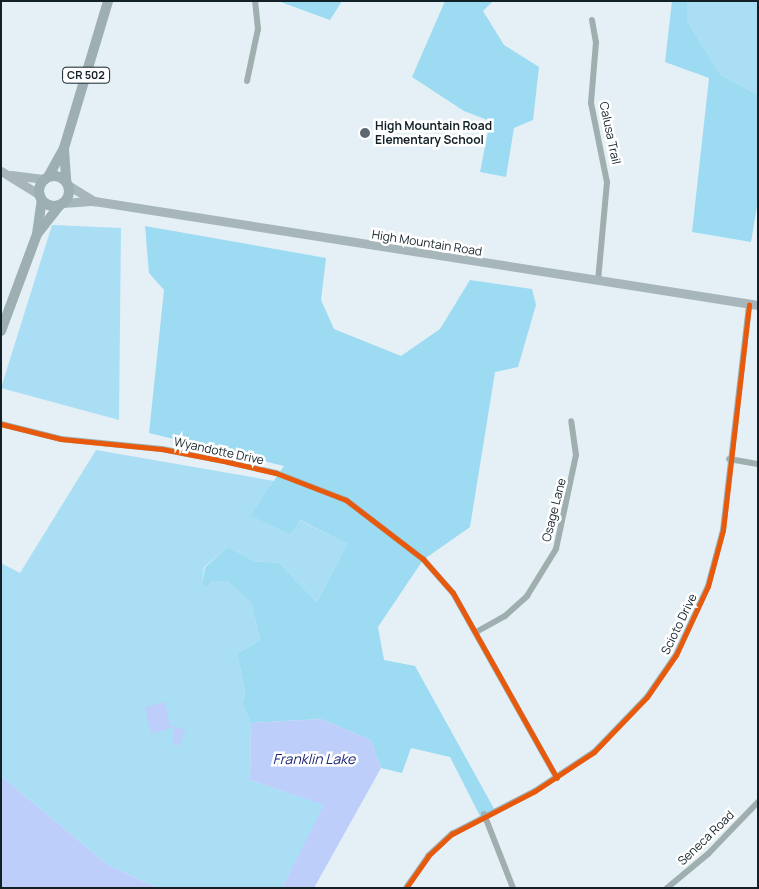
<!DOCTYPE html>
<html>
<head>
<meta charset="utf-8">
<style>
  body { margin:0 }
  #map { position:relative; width:759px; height:889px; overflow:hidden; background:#e4f0f6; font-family:Manrope,sans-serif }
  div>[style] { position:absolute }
  .green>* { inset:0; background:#a9def5 }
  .forest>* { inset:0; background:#9ddbf3 }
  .water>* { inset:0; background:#bdcefa }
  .minor>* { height:6px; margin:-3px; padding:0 3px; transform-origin:3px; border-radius:3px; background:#9fafb0 }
  .secondary>* { height:9px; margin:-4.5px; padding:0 4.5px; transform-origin:4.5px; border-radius:4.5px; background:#a6b6ba }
  .primary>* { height:10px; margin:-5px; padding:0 5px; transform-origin:5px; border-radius:5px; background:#9dafb3 }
  .primary>.ring { margin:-5px; padding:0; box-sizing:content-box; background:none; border:10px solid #9dafb3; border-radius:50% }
  .cycleway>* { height:5px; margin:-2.5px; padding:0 2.5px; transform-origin:2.5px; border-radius:2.5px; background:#e8590c }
  .dots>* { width:14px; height:14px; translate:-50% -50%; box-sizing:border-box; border:2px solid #fff; border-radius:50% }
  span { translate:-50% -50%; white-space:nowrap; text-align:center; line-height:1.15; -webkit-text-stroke:5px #fff; paint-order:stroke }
  .shield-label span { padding:1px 4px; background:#fff; border:1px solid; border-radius:4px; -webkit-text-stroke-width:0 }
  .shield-label { font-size:11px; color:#122128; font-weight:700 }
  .poi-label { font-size:12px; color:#122128; font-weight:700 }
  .left { translate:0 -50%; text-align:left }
  .street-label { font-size:12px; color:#122128 }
  .water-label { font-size:14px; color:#1b2578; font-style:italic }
  .frame { position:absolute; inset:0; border:2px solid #122128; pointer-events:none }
</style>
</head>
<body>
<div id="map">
  <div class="green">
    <div style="clip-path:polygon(687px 1px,758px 1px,758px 95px,721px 75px,687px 21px)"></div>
    <div style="clip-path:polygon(52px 225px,121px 228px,119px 420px,1px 388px)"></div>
    <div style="clip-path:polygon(96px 450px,274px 481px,250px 515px,299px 520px,347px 544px,317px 602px,279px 563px,254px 561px,228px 547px,204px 567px,202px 584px,207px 588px,211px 581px,227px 581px,251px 603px,260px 640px,237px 654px,245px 691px,242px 704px,251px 723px,250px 780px,325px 805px,282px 888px,158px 888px,108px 865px,1px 776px,1px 563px,20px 573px)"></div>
  </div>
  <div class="forest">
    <div style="clip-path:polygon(278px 1px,342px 1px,330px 20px)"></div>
    <div style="clip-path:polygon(445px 1px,493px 1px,483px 11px,504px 45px,539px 67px,533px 120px,514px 128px,506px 177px,480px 172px,490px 121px,464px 111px,412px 77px)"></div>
    <div style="clip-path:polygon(672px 1px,687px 1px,687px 21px,721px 75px,758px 95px,758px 200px,751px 242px,692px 232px,709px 78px,665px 62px)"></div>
    <div style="clip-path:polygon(145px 226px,326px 258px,321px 300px,334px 329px,401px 356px,440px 329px,470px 280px,532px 289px,536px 305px,518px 367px,495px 372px,470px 527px,423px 560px,378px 627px,384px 660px,415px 666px,497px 814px,482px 820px,450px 757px,411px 748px,402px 773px,381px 768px,371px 740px,321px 719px,251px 723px,242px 704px,245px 691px,237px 654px,260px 640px,251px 603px,227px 581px,211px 581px,207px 588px,202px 584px,205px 567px,228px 547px,254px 561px,279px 563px,317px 602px,347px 544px,300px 520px,290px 534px,250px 515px,284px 466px,149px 433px,164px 290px,149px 273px)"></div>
  </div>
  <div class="water">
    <div style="clip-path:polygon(165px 702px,170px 725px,186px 730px,179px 745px,173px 746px,174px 727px,151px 734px,145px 707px)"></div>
    <div style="clip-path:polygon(321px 719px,371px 740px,381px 768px,314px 888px,282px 888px,324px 805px,250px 780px,251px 723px)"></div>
    <div style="clip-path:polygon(1px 776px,108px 865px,158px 888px,1px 888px)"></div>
  </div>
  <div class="minor">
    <div style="left:592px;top:20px;width:22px;rotate:80deg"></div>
    <div style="left:596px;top:42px;width:61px;rotate:94.7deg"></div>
    <div style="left:591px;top:103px;width:81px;rotate:78.6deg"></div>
    <div style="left:607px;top:182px;width:99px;rotate:95.2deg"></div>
    <div style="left:247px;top:81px;width:53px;rotate:-78.1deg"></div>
    <div style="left:258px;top:29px;width:28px;rotate:-96deg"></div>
    <div style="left:1px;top:424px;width:62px;rotate:14deg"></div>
    <div style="left:61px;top:439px;width:101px;rotate:5.7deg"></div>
    <div style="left:162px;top:449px;width:67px;rotate:11.1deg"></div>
    <div style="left:228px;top:462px;width:49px;rotate:12.9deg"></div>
    <div style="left:276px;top:473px;width:75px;rotate:21.1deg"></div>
    <div style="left:346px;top:500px;width:97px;rotate:37.5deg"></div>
    <div style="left:423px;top:559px;width:45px;rotate:48.6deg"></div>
    <div style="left:453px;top:593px;width:212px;rotate:60.7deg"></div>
    <div style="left:729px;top:459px;width:29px;rotate:10deg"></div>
    <div style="left:478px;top:631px;width:31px;rotate:-29deg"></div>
    <div style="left:505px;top:616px;width:30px;rotate:-42deg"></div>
    <div style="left:527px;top:596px;width:55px;rotate:-58.3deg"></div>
    <div style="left:556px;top:549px;width:96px;rotate:-78deg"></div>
    <div style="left:576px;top:455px;width:34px;rotate:-98deg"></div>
    <div style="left:484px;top:814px;width:79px;rotate:68.6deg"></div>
    <div style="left:406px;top:888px;width:39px;rotate:-55deg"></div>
    <div style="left:428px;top:856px;width:33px;rotate:-43deg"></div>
    <div style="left:452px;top:834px;width:93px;rotate:-27.4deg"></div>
    <div style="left:535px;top:791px;width:71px;rotate:-33.5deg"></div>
    <div style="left:594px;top:752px;width:76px;rotate:-46.1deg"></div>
    <div style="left:647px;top:697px;width:51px;rotate:-55.4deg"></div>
    <div style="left:676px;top:655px;width:76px;rotate:-65.1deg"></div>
    <div style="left:708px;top:586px;width:58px;rotate:-75deg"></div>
    <div style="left:723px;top:530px;width:227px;rotate:-83.4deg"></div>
    <div style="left:667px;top:888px;width:53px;rotate:-39.7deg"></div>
    <div style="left:708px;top:854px;width:72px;rotate:-46.1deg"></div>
  </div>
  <div class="secondary">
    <div style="left:1px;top:171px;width:46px;rotate:31.6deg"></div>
    <div style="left:11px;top:175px;width:34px;rotate:7deg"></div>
    <div style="left:68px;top:185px;width:31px;rotate:32deg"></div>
    <div style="left:63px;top:203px;width:31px;rotate:-4deg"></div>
    <div style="left:94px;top:201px;width:672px;rotate:8.9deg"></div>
  </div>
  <div class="primary">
    <div style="left:64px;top:149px;width:32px;rotate:86deg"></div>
    <div class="ring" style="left:39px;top:176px;width:20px;height:20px"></div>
    <div style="left:48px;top:177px;width:33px;rotate:-61deg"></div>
    <div style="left:64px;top:148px;width:153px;rotate:-73.3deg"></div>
    <div style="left:38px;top:233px;width:34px;rotate:-52deg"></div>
    <div style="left:1px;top:331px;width:103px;rotate:-69.6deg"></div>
    <div style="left:37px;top:234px;width:34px;rotate:-82deg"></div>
  </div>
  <div class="cycleway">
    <div style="left:1px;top:424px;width:62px;rotate:14deg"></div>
    <div style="left:61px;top:439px;width:101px;rotate:5.7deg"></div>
    <div style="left:162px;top:449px;width:67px;rotate:11.1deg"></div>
    <div style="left:228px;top:462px;width:49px;rotate:12.9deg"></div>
    <div style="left:276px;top:473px;width:75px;rotate:21.1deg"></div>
    <div style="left:346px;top:500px;width:97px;rotate:37.5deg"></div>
    <div style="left:423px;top:559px;width:45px;rotate:48.6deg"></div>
    <div style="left:453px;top:593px;width:212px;rotate:60.7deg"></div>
    <div style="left:406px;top:888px;width:39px;rotate:-55deg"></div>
    <div style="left:428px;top:856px;width:33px;rotate:-43deg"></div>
    <div style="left:452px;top:834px;width:93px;rotate:-27.4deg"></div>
    <div style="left:535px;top:791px;width:71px;rotate:-33.5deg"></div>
    <div style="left:594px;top:752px;width:76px;rotate:-46.1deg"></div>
    <div style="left:647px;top:697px;width:51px;rotate:-55.4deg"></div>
    <div style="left:676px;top:655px;width:76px;rotate:-65.1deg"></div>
    <div style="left:708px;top:586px;width:58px;rotate:-75deg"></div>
    <div style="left:723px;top:530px;width:227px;rotate:-83.4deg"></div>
  </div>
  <div class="dots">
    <div style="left:365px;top:133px;background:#5c6970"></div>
  </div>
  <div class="shield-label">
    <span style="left:86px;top:75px">CR 502</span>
  </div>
  <div class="poi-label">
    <span class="left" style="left:375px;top:133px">High Mountain Road<br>Elementary School</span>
  </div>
  <div class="street-label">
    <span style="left:610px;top:133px;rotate:78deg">Calusa Trail</span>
    <span style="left:427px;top:243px;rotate:9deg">High Mountain Road</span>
    <span style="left:219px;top:451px;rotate:12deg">Wyandotte Drive</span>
    <span style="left:554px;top:510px;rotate:-76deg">Osage Lane</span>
    <span style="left:679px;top:624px;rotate:-64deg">Scioto Drive</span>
    <span style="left:706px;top:838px;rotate:-44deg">Seneca Road</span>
  </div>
  <div class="water-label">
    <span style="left:314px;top:759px">Franklin Lake</span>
  </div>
  <div class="frame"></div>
</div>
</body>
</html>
